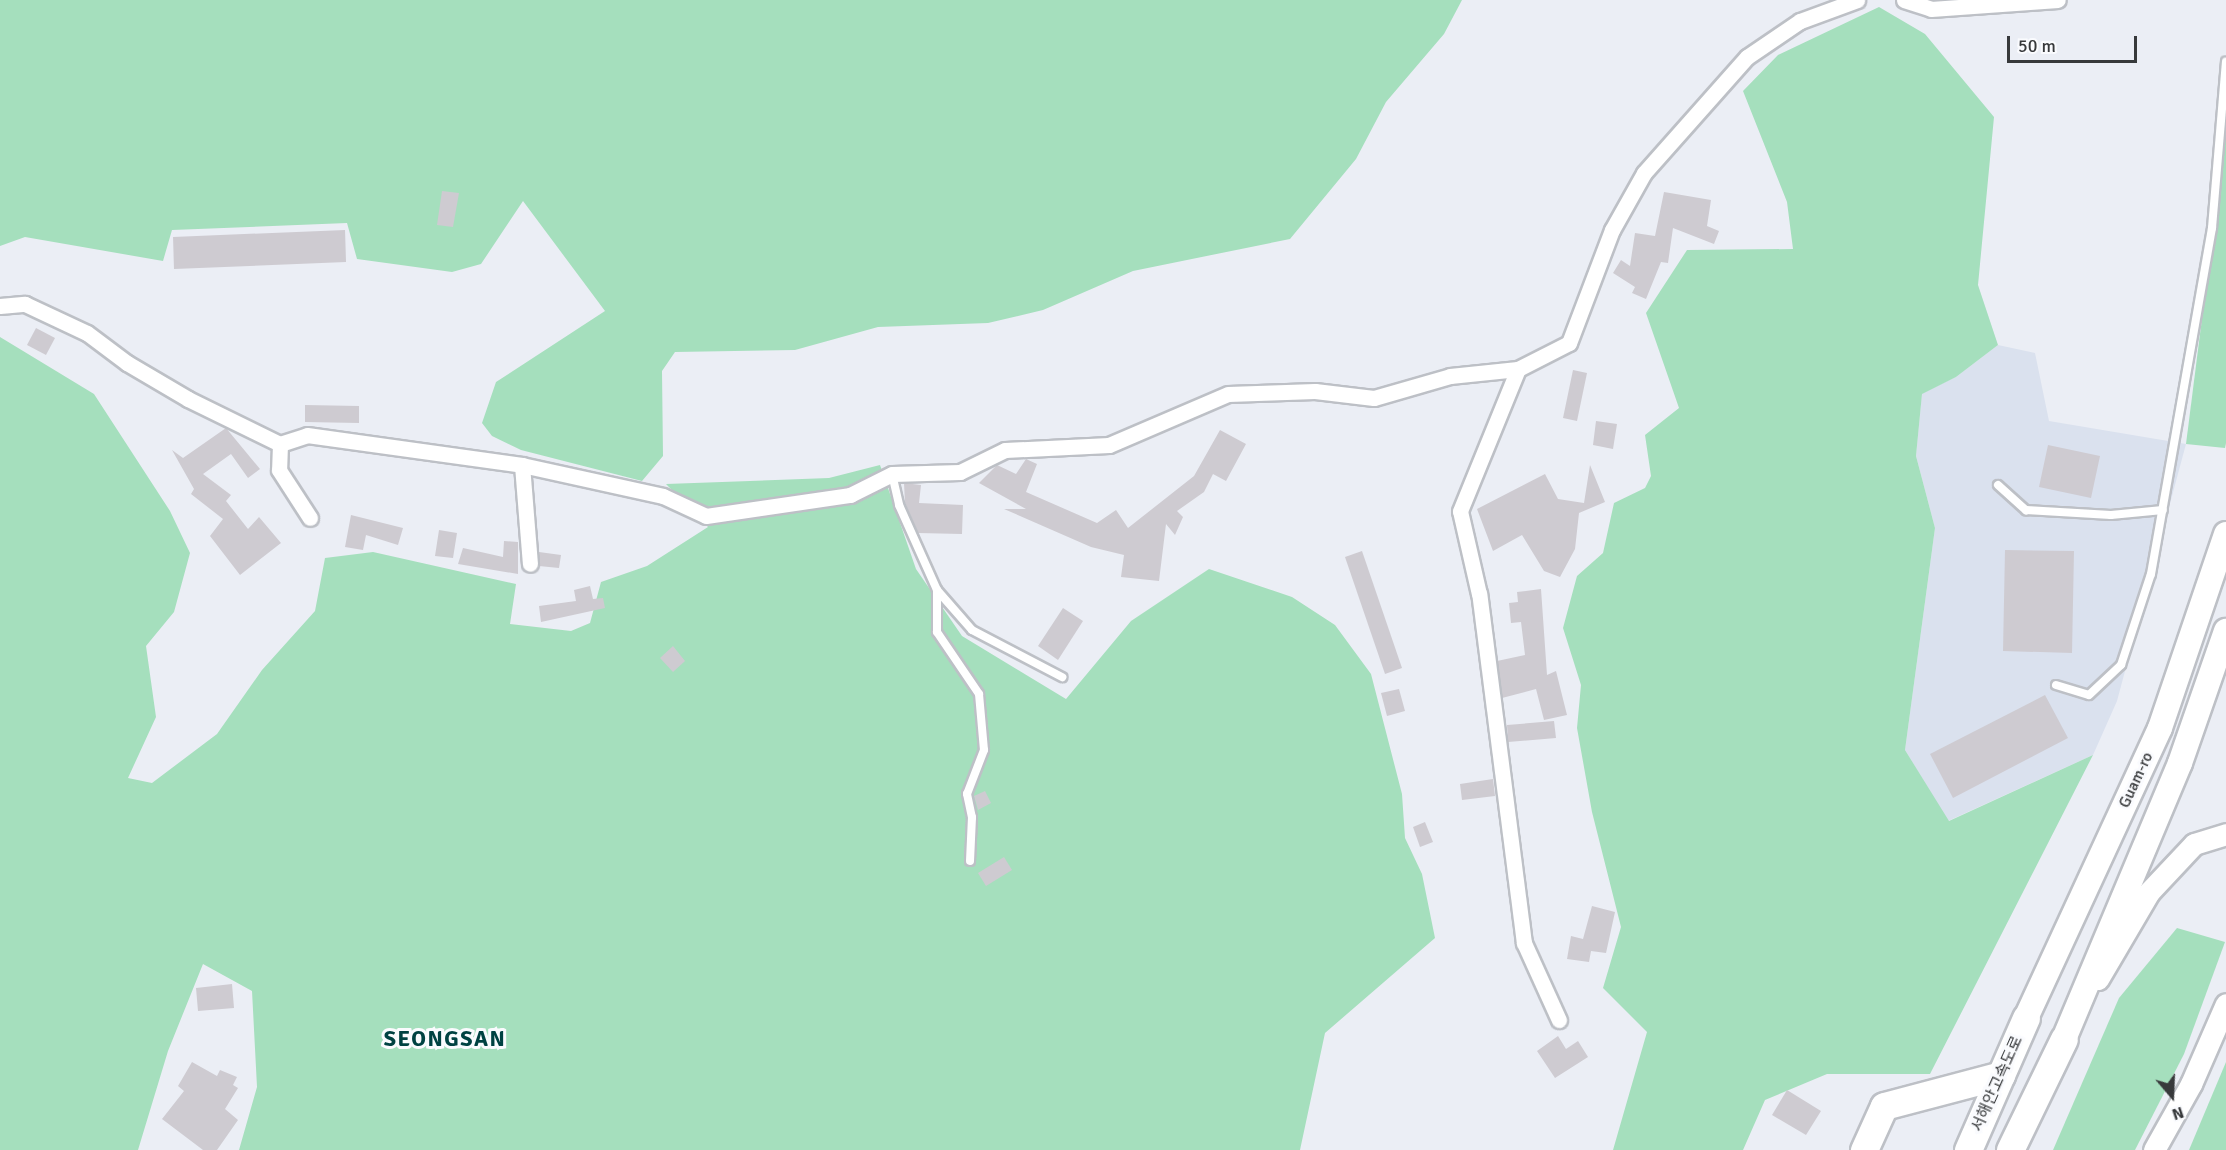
<!DOCTYPE html>
<html>
<head>
<meta charset="utf-8">
<style>
  body { margin:0 }
  #map { position:relative; width:2226px; height:1150px; overflow:hidden; background:#ebeef5; font-family:Signika,"Noto Sans KR",sans-serif }
  div>[style] { position:absolute }
  .built>* { inset:0; background:#dae1ee }
  .green>* { inset:0; background:#a5dfbd }
  .building>* { inset:0; background:#cecbd1 }
  .roads { filter:drop-shadow(2px 0 #bdc0c6) drop-shadow(-2px 0 #bdc0c6) drop-shadow(0 2px #bdc0c6) drop-shadow(0 -2px #bdc0c6) }
  .lane>* { height:8px; margin:-4px; padding:0 4px; transform-origin:4px; border-radius:4px; background:#fff }
  .street>* { height:15px; margin:-7.5px; padding:0 7.5px; transform-origin:7.5px; border-radius:7.5px; background:#fff }
  .secondary>* { height:21px; margin:-10.5px; padding:0 10.5px; transform-origin:10.5px; border-radius:10.5px; background:#fff }
  .primary>* { height:24px; margin:-12px; padding:0 12px; transform-origin:12px; border-radius:12px; background:#fff }
  .highway>* { height:27px; margin:-13.5px; padding:0 13.5px; transform-origin:13.5px; border-radius:13.5px; background:#fff }
  span { translate:-50% -50%; white-space:nowrap; text-align:center; line-height:1.15; -webkit-text-stroke:6px #fafbfe; paint-order:stroke }
  .street-label { font-size:16px; color:#37393b }
  .district-label { font-size:22px; color:#004242; font-weight:700; letter-spacing:1.5px }
  .north { position:absolute; left:2142px; top:1066px; width:60px; height:60px; -webkit-text-stroke:4px #fafbfe; paint-order:stroke; rotate:161deg; font-size:16px; font-weight:700; line-height:24px; text-align:center; color:#37393b }
  .north::after { content:''; display:block; margin:auto; width:21px; height:27px; background:#37393b; clip-path:polygon(50% 0,100% 100%,50% 72%,0 100%) }
  .scale { position:absolute; left:2007px; top:36px; width:130px; height:27px; box-sizing:border-box; border:3px solid #37393b; border-top:0; padding-left:8px; font-size:18px; line-height:21px; white-space:nowrap; color:#37393b; -webkit-text-stroke:4px #fafbfe; paint-order:stroke }
</style>
</head>
<body>
<div id="map">
  <div class="built">
    <div style="clip-path:polygon(1998px 345px,2035px 353px,2049px 421px,2186px 444px,2117px 701px,2093px 755px,1948px 821px,1905px 750px,1935px 528px,1916px 456px,1922px 393px,1956px 377px)"></div>
  </div>
  <div class="green">
    <div style="clip-path:polygon(0 0,1462px 0,1444px 34px,1386px 102px,1356px 159px,1290px 239px,1133px 271px,1043px 310px,988px 323px,878px 327px,795px 350px,675px 352px,662px 371px,663px 456px,642px 481px,521px 450px,492px 436px,482px 423px,496px 382px,605px 311px,523px 201px,481px 264px,452px 272px,357px 259px,347px 223px,172px 230px,163px 261px,25px 237px,0 246px)"></div>
    <div style="clip-path:polygon(1879px 7px,1925px 34px,1994px 117px,1978px 285px,1998px 345px,1956px 377px,1922px 394px,1916px 456px,1935px 528px,1905px 750px,1949px 821px,2093px 755px,1930px 1074px,1827px 1074px,1765px 1100px,1743px 1150px,1613px 1150px,1647px 1032px,1603px 988px,1621px 927px,1592px 812px,1577px 728px,1581px 685px,1563px 628px,1577px 576px,1603px 553px,1614px 503px,1645px 488px,1651px 476px,1645px 435px,1679px 408px,1646px 313px,1687px 250px,1793px 249px,1787px 202px,1743px 91px,1778px 55px)"></div>
    <div style="clip-path:polygon(2226px 130px,2226px 443px,2225px 448px,2186px 444px)"></div>
    <div style="clip-path:polygon(0 337px,94px 394px,170px 511px,190px 553px,174px 612px,146px 646px,156px 717px,128px 778px,152px 783px,217px 734px,262px 670px,315px 611px,325px 558px,373px 552px,516px 584px,510px 624px,571px 631px,590px 623px,601px 582px,647px 566px,708px 527px,666px 484px,829px 478px,880px 465px,916px 569px,962px 636px,1066px 699px,1131px 621px,1209px 569px,1292px 597px,1335px 625px,1371px 674px,1402px 794px,1405px 838px,1422px 874px,1435px 938px,1325px 1033px,1300px 1150px,239px 1150px,257px 1087px,252px 991px,203px 964px,168px 1051px,138px 1150px,0 1150px)"></div>
    <div style="clip-path:polygon(2177px 928px,2225px 942px,2184px 1054px,2135px 1150px,2053px 1150px,2119px 998px)"></div>
    <div style="clip-path:polygon(2226px 1062px,2226px 1150px,2189px 1150px)"></div>
  </div>
  <div class="building">
    <div style="clip-path:polygon(442px 191px,459px 193px,453px 227px,437px 225px)"></div>
    <div style="clip-path:polygon(1664px 192px,1711px 200px,1707px 226px,1719px 231px,1714px 244px,1673px 228px,1668px 263px,1661px 262px,1646px 299px,1632px 293px,1635px 287px,1613px 273px,1621px 260px,1630px 266px,1635px 233px,1655px 236px)"></div>
    <div style="clip-path:polygon(345px 230px,346px 262px,174px 269px,173px 237px)"></div>
    <div style="clip-path:polygon(36px 328px,55px 338px,46px 355px,27px 345px)"></div>
    <div style="clip-path:polygon(1573px 370px,1587px 373px,1577px 421px,1563px 418px)"></div>
    <div style="clip-path:polygon(305px 405px,359px 406px,359px 423px,305px 422px)"></div>
    <div style="clip-path:polygon(1596px 421px,1617px 424px,1613px 449px,1593px 445px)"></div>
    <div style="clip-path:polygon(226px 428px,260px 469px,248px 478px,231px 454px,203px 474px,231px 495px,226px 501px,248px 529px,259px 517px,281px 543px,240px 575px,210px 536px,223px 519px,191px 494px,194px 489px,172px 450px,183px 458px)"></div>
    <div style="clip-path:polygon(1220px 430px,1246px 444px,1226px 481px,1213px 474px,1204px 492px,1177px 511px,1183px 517px,1175px 535px,1166px 524px,1159px 581px,1121px 577px,1124px 555px,1091px 547px,1004px 509px,1026px 509px,979px 483px,997px 465px,1016px 474px,1026px 459px,1037px 464px,1026px 492px,1097px 523px,1116px 510px,1128px 528px,1194px 476px)"></div>
    <div style="clip-path:polygon(2048px 445px,2100px 456px,2091px 498px,2039px 487px)"></div>
    <div style="clip-path:polygon(1590px 465px,1605px 502px,1579px 513px,1575px 549px,1560px 577px,1544px 571px,1522px 535px,1493px 551px,1477px 509px,1545px 474px,1558px 499px,1584px 503px)"></div>
    <div style="clip-path:polygon(904px 483px,921px 485px,919px 503px,963px 505px,962px 534px,918px 533px,905px 503px)"></div>
    <div style="clip-path:polygon(351px 515px,403px 528px,398px 545px,366px 535px,363px 550px,345px 547px)"></div>
    <div style="clip-path:polygon(439px 530px,457px 533px,453px 558px,435px 556px)"></div>
    <div style="clip-path:polygon(504px 541px,518px 542px,518px 574px,458px 564px,463px 548px,503px 557px)"></div>
    <div style="clip-path:polygon(2005px 550px,2074px 551px,2072px 653px,2003px 651px)"></div>
    <div style="clip-path:polygon(1362px 551px,1402px 668px,1385px 674px,1345px 557px)"></div>
    <div style="clip-path:polygon(539px 552px,561px 555px,559px 568px,539px 566px)"></div>
    <div style="clip-path:polygon(590px 586px,593px 599px,603px 598px,605px 608px,541px 622px,539px 606px,576px 601px,574px 590px)"></div>
    <div style="clip-path:polygon(1541px 589px,1547px 675px,1556px 671px,1567px 715px,1544px 720px,1536px 689px,1502px 698px,1497px 661px,1525px 655px,1521px 622px,1511px 623px,1509px 603px,1518px 602px,1517px 592px)"></div>
    <div style="clip-path:polygon(1063px 608px,1083px 621px,1058px 660px,1038px 646px)"></div>
    <div style="clip-path:polygon(673px 646px,685px 661px,673px 672px,660px 658px)"></div>
    <div style="clip-path:polygon(1399px 689px,1405px 711px,1387px 716px,1381px 693px)"></div>
    <div style="clip-path:polygon(2045px 695px,2068px 738px,1953px 798px,1930px 754px)"></div>
    <div style="clip-path:polygon(1554px 721px,1556px 738px,1508px 742px,1507px 725px)"></div>
    <div style="clip-path:polygon(1493px 779px,1495px 796px,1462px 800px,1460px 784px)"></div>
    <div style="clip-path:polygon(985px 791px,991px 803px,978px 810px,974px 796px)"></div>
    <div style="clip-path:polygon(1425px 822px,1433px 842px,1420px 847px,1413px 827px)"></div>
    <div style="clip-path:polygon(1004px 857px,1012px 870px,986px 886px,978px 873px)"></div>
    <div style="clip-path:polygon(1592px 906px,1615px 912px,1606px 953px,1591px 951px,1589px 962px,1567px 959px,1571px 936px,1583px 939px)"></div>
    <div style="clip-path:polygon(232px 984px,234px 1008px,198px 1011px,196px 988px)"></div>
    <div style="clip-path:polygon(1558px 1036px,1566px 1049px,1578px 1041px,1588px 1057px,1555px 1078px,1537px 1051px)"></div>
    <div style="clip-path:polygon(192px 1062px,217px 1076px,220px 1070px,237px 1077px,233px 1085px,238px 1088px,225px 1109px,238px 1120px,217px 1150px,203px 1150px,162px 1119px,184px 1091px,178px 1086px)"></div>
    <div style="clip-path:polygon(1787px 1090px,1821px 1111px,1806px 1135px,1772px 1115px)"></div>
  </div>
  <div class="roads">
    <div class="lane">
      <div style="left:892px;top:474px;width:32px;rotate:77deg"></div>
      <div style="left:899px;top:505px;width:93px;rotate:65.9deg"></div>
      <div style="left:937px;top:590px;width:53px;rotate:48.8deg"></div>
      <div style="left:972px;top:630px;width:102px;rotate:27.6deg"></div>
      <div style="left:1998px;top:485px;width:38px;rotate:42deg"></div>
      <div style="left:2026px;top:510px;width:85px;rotate:3.4deg"></div>
      <div style="left:2111px;top:515px;width:52px;rotate:-5.5deg"></div>
      <div style="left:937px;top:590px;width:42px;rotate:90deg"></div>
      <div style="left:937px;top:632px;width:75px;rotate:55.9deg"></div>
      <div style="left:979px;top:694px;width:56px;rotate:84.9deg"></div>
      <div style="left:984px;top:750px;width:47px;rotate:111.1deg"></div>
      <div style="left:967px;top:794px;width:24px;rotate:78deg"></div>
      <div style="left:972px;top:817px;width:44px;rotate:92.6deg"></div>
      <div style="left:2056px;top:685px;width:34px;rotate:17deg"></div>
      <div style="left:2089px;top:695px;width:44px;rotate:-43.2deg"></div>
      <div style="left:2121px;top:665px;width:96px;rotate:-71.8deg"></div>
      <div style="left:2151px;top:574px;width:351px;rotate:-80deg"></div>
      <div style="left:2212px;top:228px;width:167px;rotate:-85.2deg"></div>
    </div>
    <div class="street">
      <div style="left:1904px;top:0;width:28px;rotate:18deg"></div>
      <div style="left:1931px;top:9px;width:127px;rotate:-4.1deg"></div>
      <div style="left:0;top:306px;width:25px;rotate:-5deg"></div>
      <div style="left:25px;top:304px;width:68px;rotate:25.1deg"></div>
      <div style="left:87px;top:333px;width:50px;rotate:36.9deg"></div>
      <div style="left:127px;top:363px;width:71px;rotate:30.5deg"></div>
      <div style="left:188px;top:399px;width:102px;rotate:26.1deg"></div>
      <div style="left:280px;top:444px;width:28px;rotate:-18deg"></div>
      <div style="left:307px;top:435px;width:217px;rotate:7.9deg"></div>
      <div style="left:522px;top:465px;width:144px;rotate:12.4deg"></div>
      <div style="left:663px;top:496px;width:47px;rotate:24.9deg"></div>
      <div style="left:706px;top:516px;width:146px;rotate:-8.3deg"></div>
      <div style="left:850px;top:495px;width:47px;rotate:-26.6deg"></div>
      <div style="left:892px;top:474px;width:68px;rotate:-1.7deg"></div>
      <div style="left:960px;top:472px;width:50px;rotate:-26.1deg"></div>
      <div style="left:1005px;top:450px;width:104px;rotate:-2.8deg"></div>
      <div style="left:1109px;top:445px;width:129px;rotate:-23.2deg"></div>
      <div style="left:1228px;top:394px;width:87px;rotate:-2deg"></div>
      <div style="left:1315px;top:391px;width:59px;rotate:6.8deg"></div>
      <div style="left:1374px;top:398px;width:79px;rotate:-16.1deg"></div>
      <div style="left:1450px;top:376px;width:68px;rotate:-5.9deg"></div>
      <div style="left:280px;top:444px;width:26px;rotate:92deg"></div>
      <div style="left:279px;top:470px;width:57px;rotate:57.1deg"></div>
      <div style="left:522px;top:465px;width:99px;rotate:85.4deg"></div>
      <div style="left:1559px;top:1020px;width:85px;rotate:-114.4deg"></div>
      <div style="left:1524px;top:943px;width:352px;rotate:-97.3deg"></div>
      <div style="left:1479px;top:594px;width:85px;rotate:-102.9deg"></div>
      <div style="left:1460px;top:511px;width:153px;rotate:-67.8deg"></div>
      <div style="left:1518px;top:369px;width:57px;rotate:-27deg"></div>
      <div style="left:1569px;top:343px;width:121px;rotate:-69.2deg"></div>
      <div style="left:1612px;top:230px;width:65px;rotate:-60.7deg"></div>
      <div style="left:1644px;top:173px;width:155px;rotate:-48.4deg"></div>
      <div style="left:1747px;top:57px;width:64px;rotate:-34.2deg"></div>
      <div style="left:1800px;top:21px;width:61px;rotate:-20.2deg"></div>
    </div>
    <div class="secondary">
      <div style="left:2098px;top:979px;width:101px;rotate:-59.6deg"></div>
      <div style="left:2149px;top:892px;width:66px;rotate:-46.8deg"></div>
      <div style="left:2194px;top:844px;width:34px;rotate:-17deg"></div>
      <div style="left:2154px;top:1150px;width:76px;rotate:-60.7deg"></div>
      <div style="left:2191px;top:1084px;width:87px;rotate:-66.4deg"></div>
    </div>
    <div class="primary">
      <div style="left:2026px;top:1018px;width:319px;rotate:-65.2deg"></div>
      <div style="left:2160px;top:728px;width:205px;rotate:-71.2deg"></div>
      <div style="left:2064px;top:1039px;width:299px;rotate:-67.2deg"></div>
      <div style="left:2180px;top:763px;width:140px;rotate:-70.8deg"></div>
    </div>
    <div class="highway">
      <div style="left:1864px;top:1150px;width:48px;rotate:-65.6deg"></div>
      <div style="left:1884px;top:1106px;width:121px;rotate:-14.8deg"></div>
      <div style="left:1968px;top:1150px;width:144px;rotate:-66.3deg"></div>
      <div style="left:2010px;top:1150px;width:123px;rotate:-64.1deg"></div>
    </div>
  </div>
  <div class="street-label">
    <span style="left:2136px;top:780px;rotate:-65deg">Guam-ro</span>
    <span style="left:1997px;top:1084px;rotate:-66deg">서해안고속도로</span>
  </div>
  <div class="district-label">
    <span style="left:445px;top:1039px">SEONGSAN</span>
  </div>
  <div class="north">N</div>
  <div class="scale">50 m</div>
</div>
</body>
</html>
